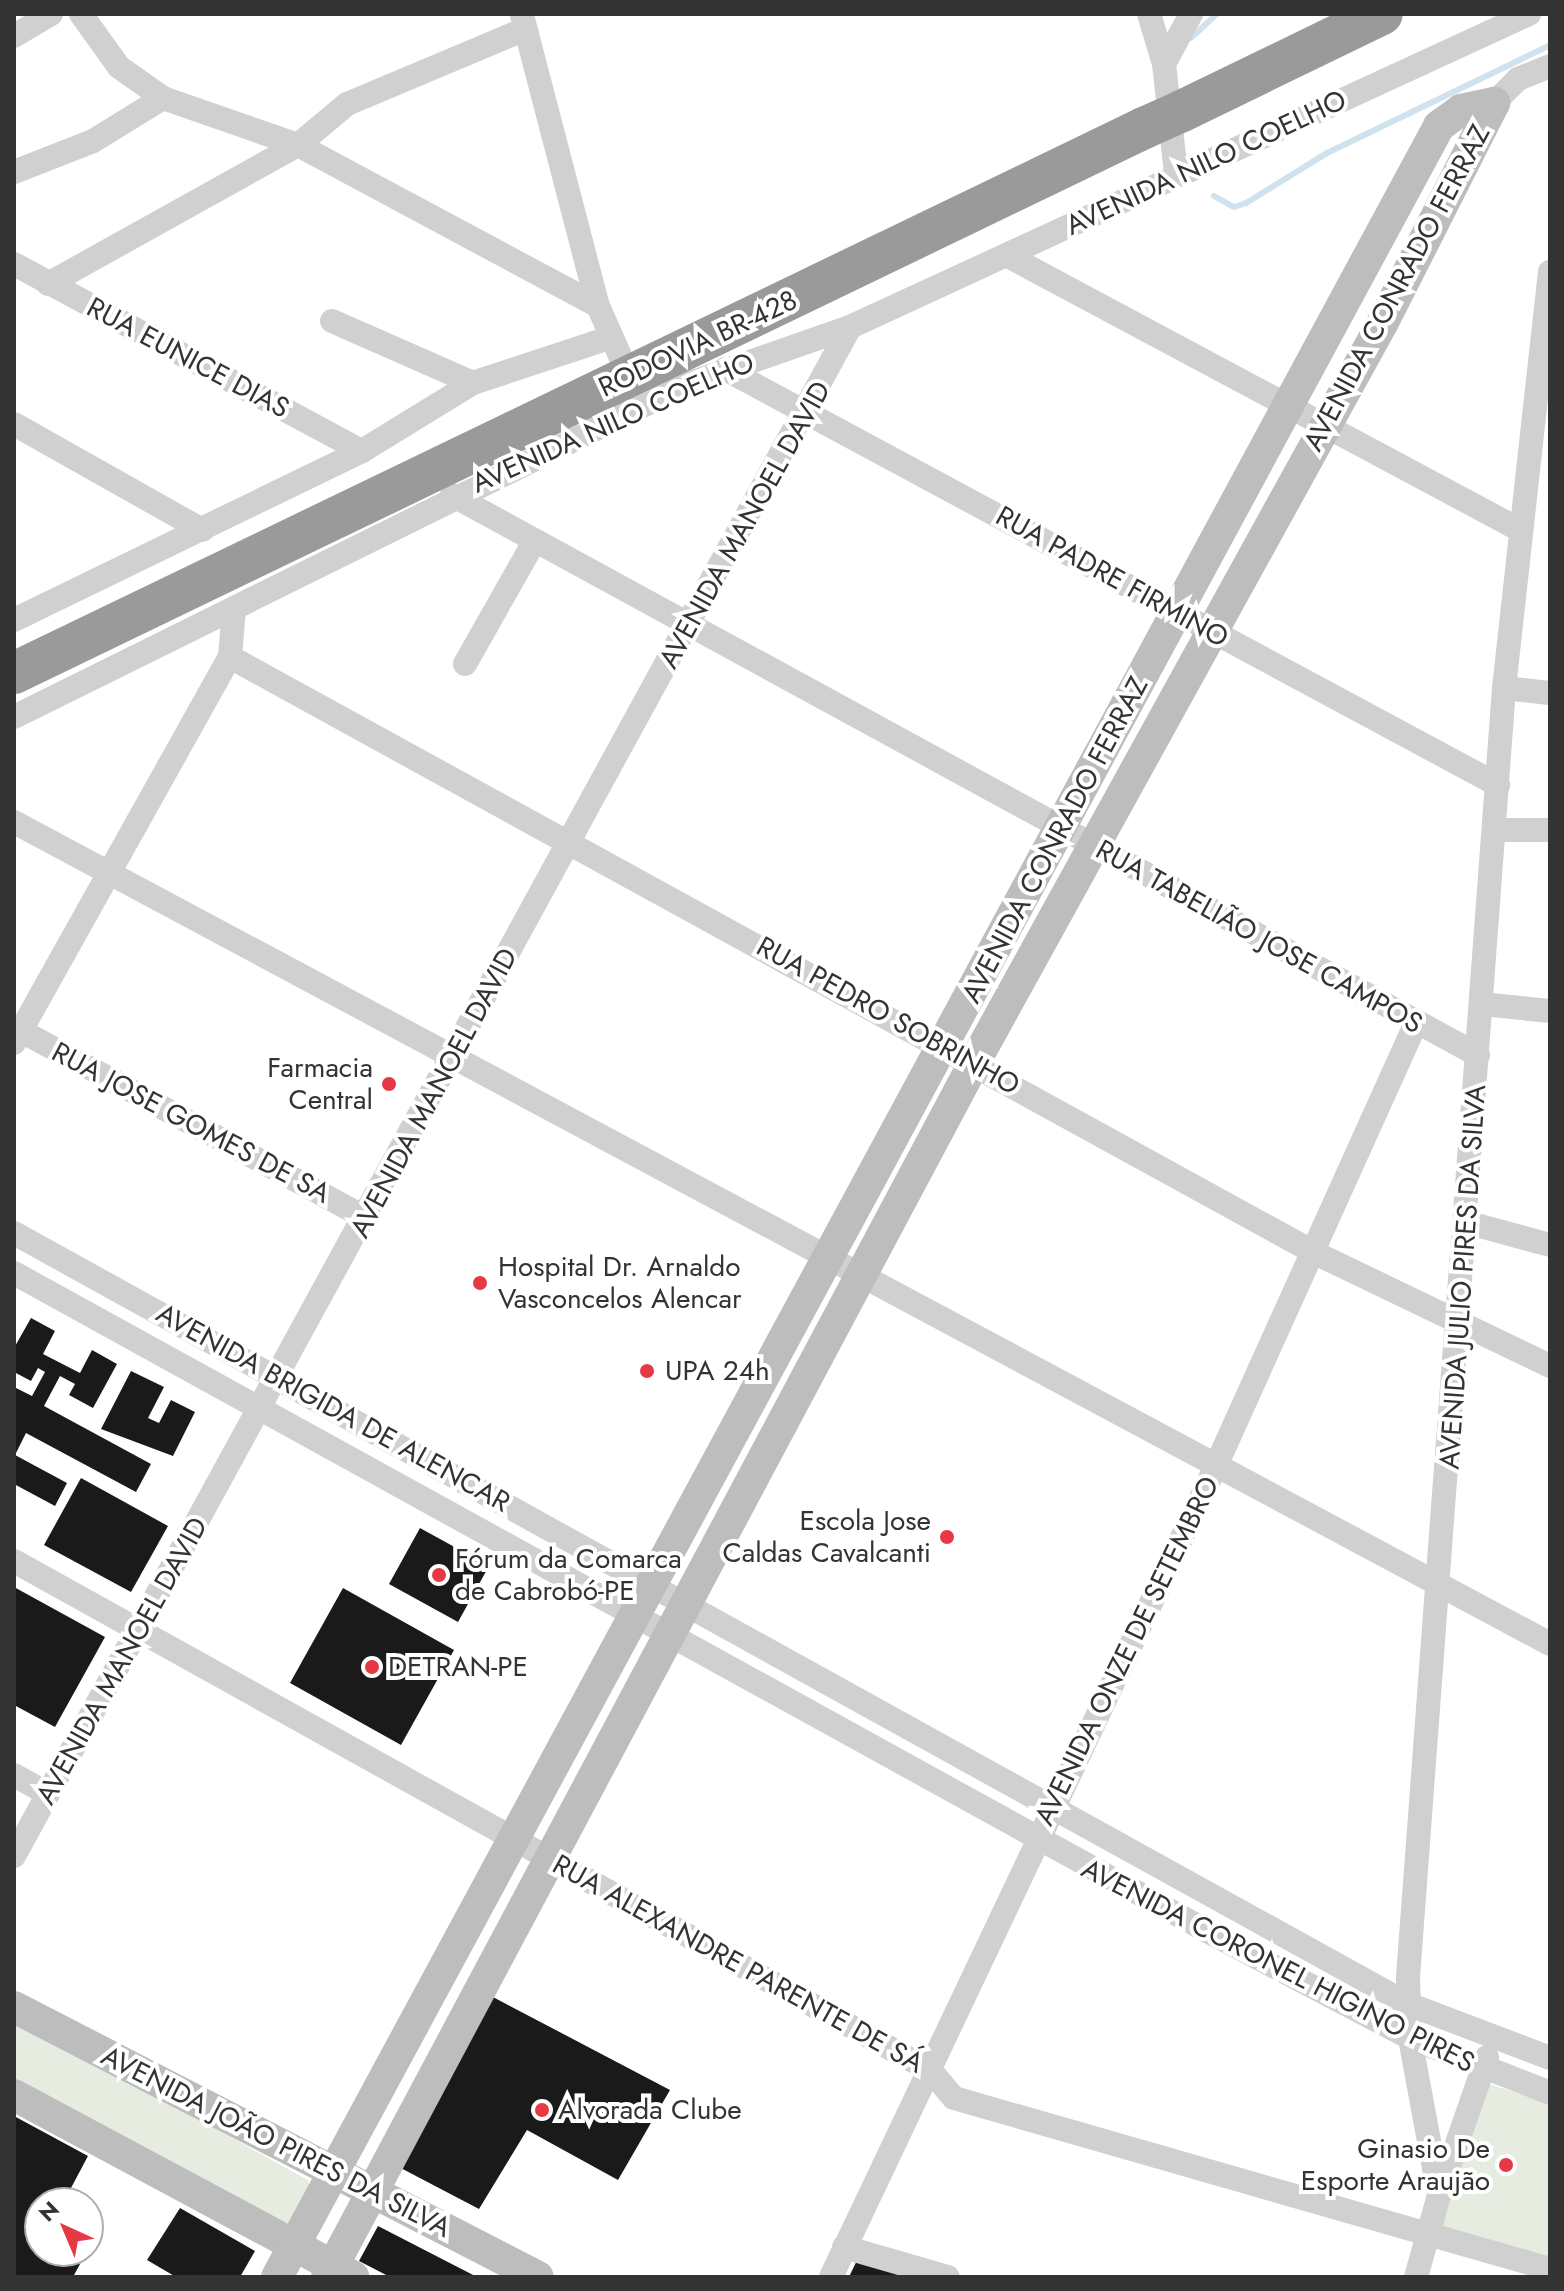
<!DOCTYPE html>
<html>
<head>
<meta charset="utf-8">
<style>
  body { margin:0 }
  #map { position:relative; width:1564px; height:2291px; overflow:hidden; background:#fff; font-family:Jost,sans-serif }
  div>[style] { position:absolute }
  .green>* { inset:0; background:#e6ecdf }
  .stream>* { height:6px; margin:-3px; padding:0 3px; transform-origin:3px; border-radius:3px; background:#cfe2ee }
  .building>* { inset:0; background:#1a1a1a }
  .street>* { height:24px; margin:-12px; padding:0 12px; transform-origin:12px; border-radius:12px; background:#d0d0d0 }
  .secondary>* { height:32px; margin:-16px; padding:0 16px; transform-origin:16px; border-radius:16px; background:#bdbdbd }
  .highway>* { height:42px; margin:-21px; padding:0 21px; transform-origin:21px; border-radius:21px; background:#9a9a9a }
  .highway-bridge>* { height:42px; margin:-21px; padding:0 21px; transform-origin:21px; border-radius:21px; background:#9a9a9a }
  .dots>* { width:22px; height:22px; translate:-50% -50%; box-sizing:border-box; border:4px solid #fff; border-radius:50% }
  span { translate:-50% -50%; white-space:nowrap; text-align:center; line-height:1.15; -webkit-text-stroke:8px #fff; paint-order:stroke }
  .street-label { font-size:28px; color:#333 }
  .poi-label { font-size:28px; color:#333 }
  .right { translate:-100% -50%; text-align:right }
  .left { translate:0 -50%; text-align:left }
  .frame { position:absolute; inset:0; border:16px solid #333; pointer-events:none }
  .north { position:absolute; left:24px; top:2187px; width:80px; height:80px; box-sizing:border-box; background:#fff; border:2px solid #adadad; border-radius:50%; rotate:316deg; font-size:22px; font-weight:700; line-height:32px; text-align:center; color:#333 }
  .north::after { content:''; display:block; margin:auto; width:28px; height:36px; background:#e63946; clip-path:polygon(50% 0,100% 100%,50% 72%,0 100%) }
</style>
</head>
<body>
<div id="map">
  <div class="green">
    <div style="clip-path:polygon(14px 2018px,308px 2180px,312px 2196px,298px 2220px,282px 2224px,14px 2080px)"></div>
    <div style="clip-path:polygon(1489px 2084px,1550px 2103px,1550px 2262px,1440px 2227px)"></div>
  </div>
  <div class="stream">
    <div style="left:1191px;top:38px;width:35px;rotate:-43deg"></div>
    <div style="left:1214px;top:196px;width:23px;rotate:29deg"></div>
    <div style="left:1234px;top:207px;width:13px;rotate:-18deg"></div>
    <div style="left:1246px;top:203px;width:95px;rotate:-31.7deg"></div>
    <div style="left:1327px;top:153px;width:248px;rotate:-25.8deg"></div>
  </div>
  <div class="building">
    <div style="clip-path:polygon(31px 1318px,55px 1331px,43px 1354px,80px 1373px,92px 1350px,117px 1364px,93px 1408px,69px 1395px,75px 1384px,60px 1376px,44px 1406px,151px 1464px,136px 1492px,26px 1433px,15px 1455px,67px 1483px,55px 1506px,14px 1484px,14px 1387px,32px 1396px,45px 1372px,38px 1368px,31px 1381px,14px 1372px,14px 1348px)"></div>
    <div style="clip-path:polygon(131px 1371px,164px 1387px,148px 1418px,159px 1423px,171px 1400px,195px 1412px,173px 1456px,101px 1429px)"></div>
    <div style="clip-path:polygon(81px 1478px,168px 1526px,131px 1592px,44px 1545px)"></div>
    <div style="clip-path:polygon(420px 1528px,489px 1566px,458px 1622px,389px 1584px)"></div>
    <div style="clip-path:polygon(14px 1587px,105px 1637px,55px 1727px,14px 1705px)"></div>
    <div style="clip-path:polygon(343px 1588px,454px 1650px,401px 1745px,290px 1683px)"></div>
    <div style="clip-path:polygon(491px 1996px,670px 2090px,618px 2180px,527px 2130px,479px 2209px,395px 2165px)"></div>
    <div style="clip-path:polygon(14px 2116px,88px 2156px,63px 2203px,40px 2203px,40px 2251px,86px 2253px,73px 2277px,14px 2277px)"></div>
    <div style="clip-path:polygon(180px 2208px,255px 2251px,240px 2277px,176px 2277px,147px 2260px)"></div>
    <div style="clip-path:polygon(378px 2226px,477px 2277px,390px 2277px,359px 2261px)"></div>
    <div style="clip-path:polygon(859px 2256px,919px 2277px,849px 2277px)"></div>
  </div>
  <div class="street">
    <div style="left:81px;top:14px;width:65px;rotate:54.4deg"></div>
    <div style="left:119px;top:67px;width:54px;rotate:35.2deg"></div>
    <div style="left:163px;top:98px;width:143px;rotate:19.2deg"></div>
    <div style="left:298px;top:145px;width:340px;rotate:28.2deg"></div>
    <div style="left:1149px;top:14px;width:52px;rotate:73.3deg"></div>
    <div style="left:522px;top:15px;width:301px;rotate:75.4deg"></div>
    <div style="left:598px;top:306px;width:77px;rotate:66.1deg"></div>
    <div style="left:14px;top:36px;width:43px;rotate:-30.7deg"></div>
    <div style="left:1494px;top:103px;width:34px;rotate:-45deg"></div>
    <div style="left:1518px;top:79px;width:35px;rotate:-22deg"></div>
    <div style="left:14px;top:172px;width:85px;rotate:-21.4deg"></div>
    <div style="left:93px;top:141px;width:82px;rotate:-31.6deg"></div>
    <div style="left:1176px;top:174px;width:111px;rotate:-96.2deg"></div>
    <div style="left:1164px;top:64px;width:57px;rotate:-61.6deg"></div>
    <div style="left:1008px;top:256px;width:581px;rotate:28.15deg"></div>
    <div style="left:14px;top:264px;width:395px;rotate:28.3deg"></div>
    <div style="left:48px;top:284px;width:286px;rotate:-29.1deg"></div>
    <div style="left:298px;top:145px;width:64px;rotate:-39.9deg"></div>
    <div style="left:347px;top:104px;width:193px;rotate:-22.8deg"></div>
    <div style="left:332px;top:321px;width:154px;rotate:23.7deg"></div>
    <div style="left:725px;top:369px;width:878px;rotate:28.29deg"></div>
    <div style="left:14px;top:424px;width:216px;rotate:29.4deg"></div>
    <div style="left:452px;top:495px;width:1169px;rotate:28.63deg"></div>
    <div style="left:14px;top:620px;width:387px;rotate:-25.9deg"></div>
    <div style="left:362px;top:451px;width:130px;rotate:-31.5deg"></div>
    <div style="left:473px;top:383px;width:146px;rotate:-18.3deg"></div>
    <div style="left:230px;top:657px;width:1236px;rotate:28.78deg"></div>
    <div style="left:1313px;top:1252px;width:263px;rotate:25.7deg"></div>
    <div style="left:465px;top:664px;width:140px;rotate:-60.5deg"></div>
    <div style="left:1504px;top:688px;width:46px;rotate:6.2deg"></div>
    <div style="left:14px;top:717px;width:751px;rotate:-26.33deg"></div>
    <div style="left:687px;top:384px;width:173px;rotate:-19.3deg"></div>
    <div style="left:850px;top:327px;width:748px;rotate:-24.75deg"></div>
    <div style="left:14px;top:822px;width:1742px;rotate:28.15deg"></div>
    <div style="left:1496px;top:830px;width:54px"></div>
    <div style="left:1482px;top:1004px;width:68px;rotate:5.9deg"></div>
    <div style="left:14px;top:1027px;width:402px;rotate:28.5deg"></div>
    <div style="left:14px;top:1043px;width:442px;rotate:-60.8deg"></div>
    <div style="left:230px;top:657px;width:49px;rotate:-85.3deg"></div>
    <div style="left:1469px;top:1223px;width:84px;rotate:15.2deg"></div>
    <div style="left:14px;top:1233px;width:1593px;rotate:28.95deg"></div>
    <div style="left:1408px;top:2004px;width:152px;rotate:20.8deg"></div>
    <div style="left:14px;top:1273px;width:1375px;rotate:28.88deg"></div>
    <div style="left:1218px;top:1937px;width:217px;rotate:27.7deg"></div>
    <div style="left:1410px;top:2038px;width:150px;rotate:21.4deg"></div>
    <div style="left:14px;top:1561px;width:1049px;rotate:29.08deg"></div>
    <div style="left:931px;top:2071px;width:35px;rotate:50deg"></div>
    <div style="left:954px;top:2098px;width:620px;rotate:16.01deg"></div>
    <div style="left:14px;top:1775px;width:38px;rotate:29deg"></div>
    <div style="left:14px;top:1856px;width:1743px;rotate:-61.33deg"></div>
    <div style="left:1439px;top:2195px;width:146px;rotate:-70.8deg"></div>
    <div style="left:844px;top:2247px;width:108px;rotate:16.1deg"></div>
    <div style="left:831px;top:2277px;width:896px;rotate:-64.61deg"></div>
    <div style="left:1215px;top:1468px;width:488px;rotate:-65.7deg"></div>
    <div style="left:1416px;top:2277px;width:85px;rotate:-74.3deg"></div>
    <div style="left:1439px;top:2195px;width:160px;rotate:-100.5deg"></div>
    <div style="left:1410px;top:2038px;width:61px;rotate:-91.9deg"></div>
    <div style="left:1408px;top:1977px;width:1293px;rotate:-85.74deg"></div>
    <div style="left:1504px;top:688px;width:419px;rotate:-83.7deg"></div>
  </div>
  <div class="secondary">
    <div style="left:14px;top:2007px;width:589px;rotate:27.26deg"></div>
    <div style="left:14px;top:2095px;width:385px;rotate:28.2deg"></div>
    <div style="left:277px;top:2277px;width:2445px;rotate:-61.62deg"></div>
    <div style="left:1439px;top:126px;width:27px;rotate:-36deg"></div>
    <div style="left:1461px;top:110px;width:34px;rotate:-12deg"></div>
    <div style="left:327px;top:2277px;width:1376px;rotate:-61.94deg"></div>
    <div style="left:974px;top:1063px;width:844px;rotate:-61.1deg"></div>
    <div style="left:1382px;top:324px;width:248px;rotate:-63.1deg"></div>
  </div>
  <div class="highway">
    <div style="left:1182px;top:111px;width:222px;rotate:-25.9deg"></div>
    <div style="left:14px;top:673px;width:1255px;rotate:-25.75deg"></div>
  </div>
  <div class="highway-bridge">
    <div style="left:1144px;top:128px;width:42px;rotate:-24.1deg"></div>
  </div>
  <div class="dots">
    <div style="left:389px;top:1084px;background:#e63946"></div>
    <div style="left:480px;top:1283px;background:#e63946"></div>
    <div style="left:647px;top:1371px;background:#e63946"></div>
    <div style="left:947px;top:1537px;background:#e63946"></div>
    <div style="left:439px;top:1575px;background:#e63946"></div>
    <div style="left:372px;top:1667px;background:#e63946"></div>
    <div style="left:542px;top:2110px;background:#e63946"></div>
    <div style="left:1506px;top:2165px;background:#e63946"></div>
  </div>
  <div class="street-label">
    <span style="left:1206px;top:163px;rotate:-25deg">AVENIDA NILO COELHO</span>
    <span style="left:1397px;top:288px;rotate:-62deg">AVENIDA CONRADO FERRAZ</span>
    <span style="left:698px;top:344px;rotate:-25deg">RODOVIA BR-428</span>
    <span style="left:188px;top:358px;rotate:28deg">RUA EUNICE DIAS</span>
    <span style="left:613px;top:423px;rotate:-24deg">AVENIDA NILO COELHO</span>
    <span style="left:745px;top:525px;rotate:-61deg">AVENIDA MANOEL DAVID</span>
    <span style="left:1112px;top:577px;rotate:29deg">RUA PADRE FIRMINO</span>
    <span style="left:1055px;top:840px;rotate:-62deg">AVENIDA CONRADO FERRAZ</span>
    <span style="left:1259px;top:937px;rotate:29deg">RUA TABELIÃO JOSE CAMPOS</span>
    <span style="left:888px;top:1016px;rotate:29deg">RUA PEDRO SOBRINHO</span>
    <span style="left:434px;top:1093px;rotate:-62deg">AVENIDA MANOEL DAVID</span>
    <span style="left:191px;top:1123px;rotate:28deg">RUA JOSE GOMES DE SA</span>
    <span style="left:1463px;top:1277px;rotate:-86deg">AVENIDA JULIO PIRES DA SILVA</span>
    <span style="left:333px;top:1408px;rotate:29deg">AVENIDA BRIGIDA DE ALENCAR</span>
    <span style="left:1127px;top:1651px;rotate:-64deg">AVENIDA ONZE DE SETEMBRO</span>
    <span style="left:122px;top:1661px;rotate:-61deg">AVENIDA MANOEL DAVID</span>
    <span style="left:738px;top:1964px;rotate:29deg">RUA ALEXANDRE PARENTE DE SÁ</span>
    <span style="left:1278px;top:1966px;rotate:27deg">AVENIDA CORONEL HIGINO PIRES</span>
    <span style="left:276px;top:2142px;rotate:27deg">AVENIDA JOÃO PIRES DA SILVA</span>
  </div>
  <div class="poi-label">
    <span class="right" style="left:373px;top:1084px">Farmacia<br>Central</span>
    <span class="left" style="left:498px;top:1283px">Hospital Dr. Arnaldo<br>Vasconcelos Alencar</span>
    <span class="left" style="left:665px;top:1371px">UPA 24h</span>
    <span class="right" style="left:931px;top:1537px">Escola Jose<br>Caldas Cavalcanti</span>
    <span class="left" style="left:455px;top:1575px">Fórum da Comarca<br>de Cabrobó-PE</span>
    <span class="left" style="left:388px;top:1667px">DETRAN-PE</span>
    <span class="left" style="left:558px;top:2110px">Alvorada Clube</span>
    <span class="right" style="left:1490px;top:2165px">Ginasio De<br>Esporte Araujão</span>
  </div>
  <div class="frame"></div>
  <div class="north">N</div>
</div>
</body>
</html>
